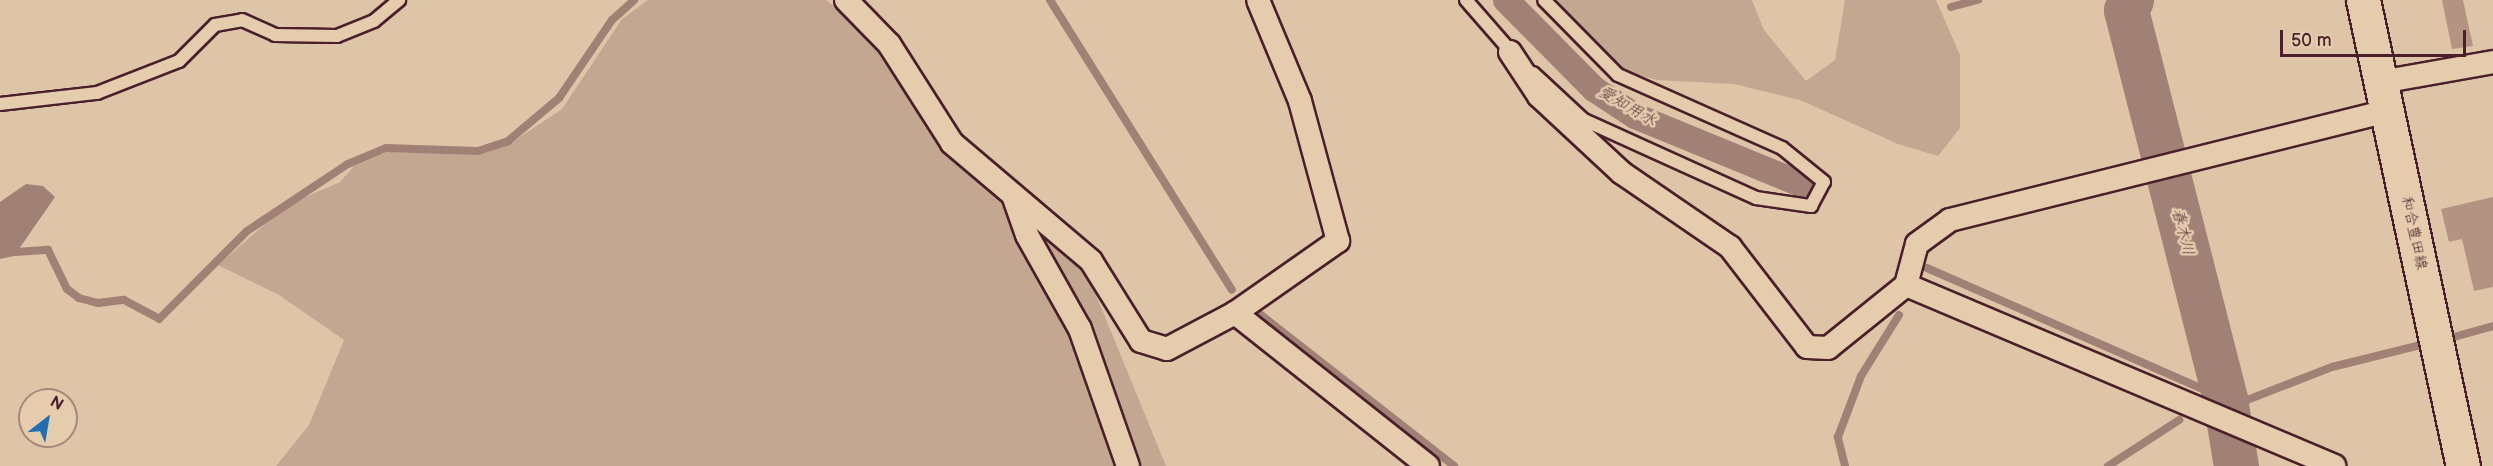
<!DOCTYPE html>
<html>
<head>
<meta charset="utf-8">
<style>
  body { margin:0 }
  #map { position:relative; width:2493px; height:466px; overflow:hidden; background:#dfc5a8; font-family:"Balsamiq Sans","Klee One",sans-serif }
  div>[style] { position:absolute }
  .green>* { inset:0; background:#c3a791 }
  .water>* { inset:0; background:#a18175 }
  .stream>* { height:8px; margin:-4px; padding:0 4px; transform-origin:4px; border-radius:4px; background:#a18175 }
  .canal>* { height:26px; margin:-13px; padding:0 13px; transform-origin:13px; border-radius:13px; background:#a18175 }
  .river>* { height:45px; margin:-22.5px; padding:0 22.5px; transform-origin:22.5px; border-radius:22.5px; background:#a18175 }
  .building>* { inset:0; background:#b39483 }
  .roads { filter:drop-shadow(2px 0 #4a1f2b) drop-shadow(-2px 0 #4a1f2b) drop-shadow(0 2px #4a1f2b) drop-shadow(0 -2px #4a1f2b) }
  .service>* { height:12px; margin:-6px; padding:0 6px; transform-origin:6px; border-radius:6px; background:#e5ccad }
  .minor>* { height:22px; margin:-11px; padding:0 11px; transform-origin:11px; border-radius:11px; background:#e5ccad }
  .secondary>* { height:33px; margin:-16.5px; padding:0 16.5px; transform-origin:16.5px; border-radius:16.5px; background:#e5ccad }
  span { translate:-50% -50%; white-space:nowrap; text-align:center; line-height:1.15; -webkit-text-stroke:5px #e5ccad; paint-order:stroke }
  .street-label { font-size:15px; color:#4a1f2b }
  .water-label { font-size:16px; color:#5b333a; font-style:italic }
  .north { position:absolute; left:18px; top:388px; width:60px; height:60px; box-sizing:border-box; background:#e5ccad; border:2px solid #a78779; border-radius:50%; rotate:31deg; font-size:16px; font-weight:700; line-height:24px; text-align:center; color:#4a1f2b }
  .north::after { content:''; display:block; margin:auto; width:21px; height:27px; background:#1f6fb2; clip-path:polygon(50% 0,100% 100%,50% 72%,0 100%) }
  .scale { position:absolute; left:2280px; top:30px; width:186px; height:27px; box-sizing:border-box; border:3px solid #4a1f2b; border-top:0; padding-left:8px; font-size:18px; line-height:21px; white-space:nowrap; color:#4a1f2b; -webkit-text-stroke:4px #e5ccad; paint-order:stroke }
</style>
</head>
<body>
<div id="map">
  <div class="green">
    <div style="clip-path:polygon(648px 0,826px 0,853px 22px,1002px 197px,1010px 216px,1085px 268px,1166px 466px,276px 466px,309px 425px,344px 340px,279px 295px,218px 265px,287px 205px,340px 182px,354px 166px,388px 152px,482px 154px,511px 143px,562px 109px,622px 19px)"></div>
    <div style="clip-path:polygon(1553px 0,1752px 0,1764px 30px,1806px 81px,1835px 60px,1845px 0,1936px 0,1960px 55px,1960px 128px,1938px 156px,1898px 144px,1800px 100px,1734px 84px,1657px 80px,1621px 70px)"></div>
  </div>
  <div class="water">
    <div style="clip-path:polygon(26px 184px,43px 186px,55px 197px,14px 256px,0 259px,0 202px)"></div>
  </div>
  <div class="stream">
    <div style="left:1050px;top:0;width:342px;rotate:57.9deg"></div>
    <div style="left:2124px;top:0;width:10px;rotate:79deg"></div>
    <div style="left:1951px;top:7px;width:28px;rotate:-15deg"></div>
    <div style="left:16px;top:252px;width:32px;rotate:-4deg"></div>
    <div style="left:48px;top:250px;width:43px;rotate:64deg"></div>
    <div style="left:67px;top:289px;width:15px;rotate:37deg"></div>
    <div style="left:79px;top:298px;width:20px;rotate:15deg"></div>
    <div style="left:98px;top:303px;width:26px;rotate:-7deg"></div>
    <div style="left:124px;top:300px;width:40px;rotate:28deg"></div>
    <div style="left:159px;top:319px;width:124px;rotate:-45deg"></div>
    <div style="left:247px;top:231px;width:121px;rotate:-33.6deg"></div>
    <div style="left:348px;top:164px;width:41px;rotate:-22.8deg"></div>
    <div style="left:386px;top:148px;width:92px;rotate:1.9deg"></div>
    <div style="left:478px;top:151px;width:32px;rotate:-18deg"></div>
    <div style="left:508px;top:141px;width:67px;rotate:-40.1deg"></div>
    <div style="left:559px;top:98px;width:94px;rotate:-55.8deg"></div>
    <div style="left:612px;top:20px;width:30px;rotate:-42deg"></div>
    <div style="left:1927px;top:268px;width:326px;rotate:23.7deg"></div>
    <div style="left:2225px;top:399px;width:17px;rotate:10deg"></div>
    <div style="left:2242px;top:402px;width:97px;rotate:-21.3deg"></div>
    <div style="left:2332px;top:367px;width:99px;rotate:-14deg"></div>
    <div style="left:1261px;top:315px;width:245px;rotate:38deg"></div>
    <div style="left:2443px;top:340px;width:52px;rotate:-15.6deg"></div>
    <div style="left:1845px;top:466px;width:30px;rotate:-104deg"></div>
    <div style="left:1838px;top:437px;width:65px;rotate:-69.3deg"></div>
    <div style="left:1861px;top:376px;width:72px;rotate:-58.1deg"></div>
    <div style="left:2108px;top:466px;width:85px;rotate:-32.9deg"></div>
  </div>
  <div class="canal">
    <div style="left:1506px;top:0;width:125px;rotate:45.3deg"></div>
    <div style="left:1594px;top:89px;width:49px;rotate:33.4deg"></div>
    <div style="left:1635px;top:116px;width:187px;rotate:22.3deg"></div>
  </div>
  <div class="river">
    <div style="left:2131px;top:0;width:11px;rotate:117deg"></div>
    <div style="left:2126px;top:10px;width:401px;rotate:75.7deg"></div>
    <div style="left:2225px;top:399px;width:68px;rotate:80.7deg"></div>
  </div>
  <div class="building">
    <div style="clip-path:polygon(2442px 0,2463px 0,2473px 46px,2452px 49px)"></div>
    <div style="clip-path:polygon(2493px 197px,2493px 287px,2474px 291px,2462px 239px,2449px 242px,2441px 209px)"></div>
  </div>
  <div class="roads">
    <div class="service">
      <div style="left:1466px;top:0;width:73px;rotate:48.9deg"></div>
      <div style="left:1533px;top:73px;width:69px;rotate:42.7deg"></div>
      <div style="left:1584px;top:120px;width:189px;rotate:24.4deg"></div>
      <div style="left:1756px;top:198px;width:56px;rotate:8.3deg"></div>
      <div style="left:1811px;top:206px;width:27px;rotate:-62deg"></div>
      <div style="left:1824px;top:182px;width:54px;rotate:-141deg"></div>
      <div style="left:1782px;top:148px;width:180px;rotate:-156deg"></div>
      <div style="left:1618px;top:75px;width:105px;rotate:-134.6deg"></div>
      <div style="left:0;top:104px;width:98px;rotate:-6.5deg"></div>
      <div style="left:97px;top:93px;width:88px;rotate:-21.3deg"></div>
      <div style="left:179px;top:61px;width:51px;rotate:-45deg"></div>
      <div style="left:215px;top:25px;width:27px;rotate:-10deg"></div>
      <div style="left:242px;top:20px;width:36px;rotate:24deg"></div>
      <div style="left:275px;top:35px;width:62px;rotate:0.9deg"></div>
      <div style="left:337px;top:36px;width:40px;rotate:-22deg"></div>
      <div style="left:374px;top:21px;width:33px;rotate:-40deg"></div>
    </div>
    <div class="minor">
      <div style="left:846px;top:0;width:62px;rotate:45.7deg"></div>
      <div style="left:889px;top:44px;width:117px;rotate:57.5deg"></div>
      <div style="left:952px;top:143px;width:182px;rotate:40.3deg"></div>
      <div style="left:1091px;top:261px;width:94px;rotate:58deg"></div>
      <div style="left:1141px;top:341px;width:27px;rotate:17deg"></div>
      <div style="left:1167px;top:349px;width:77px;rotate:-27.9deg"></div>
      <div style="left:1235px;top:313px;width:126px;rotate:-35deg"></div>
      <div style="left:1338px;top:241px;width:145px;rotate:-105.2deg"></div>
      <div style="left:1300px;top:101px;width:109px;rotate:-112.6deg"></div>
      <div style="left:1510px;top:52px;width:53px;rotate:56.6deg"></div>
      <div style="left:1539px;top:96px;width:113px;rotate:42.9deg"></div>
      <div style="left:1622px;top:173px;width:131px;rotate:34.4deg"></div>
      <div style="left:1730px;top:247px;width:126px;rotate:52.4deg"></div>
      <div style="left:1807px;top:347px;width:21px;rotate:3deg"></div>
      <div style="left:1828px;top:348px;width:100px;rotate:-38.9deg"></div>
      <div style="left:1906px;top:285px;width:42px;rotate:-75deg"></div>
      <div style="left:1917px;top:244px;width:41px;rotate:-36deg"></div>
      <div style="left:1950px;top:220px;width:451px;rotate:-14deg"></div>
      <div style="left:2381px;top:82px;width:114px;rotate:-10.1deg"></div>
      <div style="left:1013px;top:195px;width:42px;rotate:70.7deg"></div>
      <div style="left:1027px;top:235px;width:108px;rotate:60.6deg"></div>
      <div style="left:1080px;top:329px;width:145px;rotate:70.7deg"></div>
      <div style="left:1906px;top:285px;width:465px;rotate:22.9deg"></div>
      <div style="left:1235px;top:313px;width:246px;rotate:38.4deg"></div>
    </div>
    <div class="secondary">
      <div style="left:2363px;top:0;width:477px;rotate:77.9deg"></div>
    </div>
  </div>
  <div class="street-label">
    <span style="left:2414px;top:233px;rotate:78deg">和合豊田線</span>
  </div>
  <div class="water-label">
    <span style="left:1627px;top:107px;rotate:30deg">愛知用水</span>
    <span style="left:2182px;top:232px;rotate:76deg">春木川</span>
  </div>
  <div class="north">N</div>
  <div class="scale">50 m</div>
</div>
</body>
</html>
